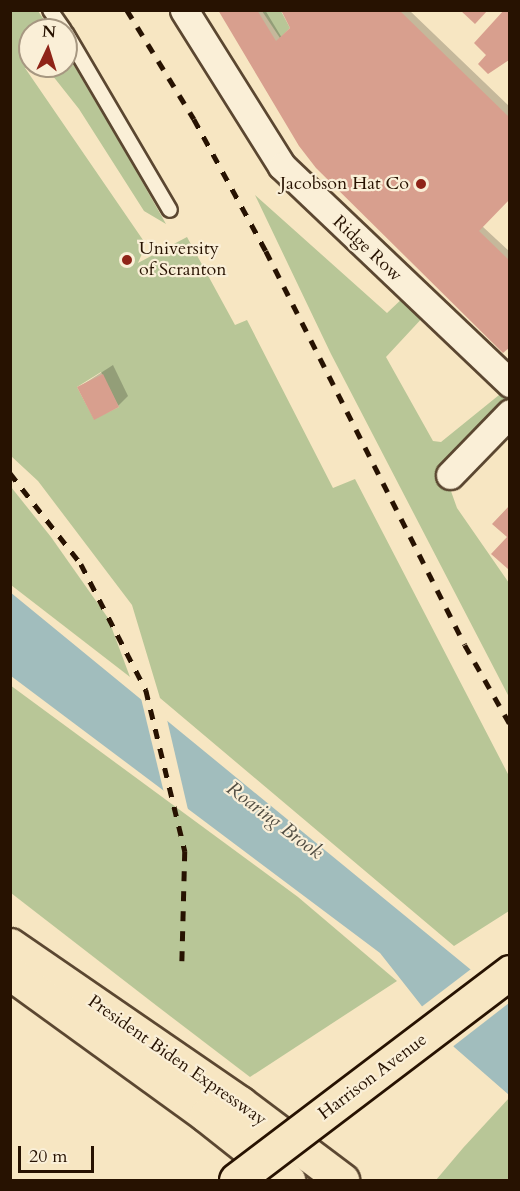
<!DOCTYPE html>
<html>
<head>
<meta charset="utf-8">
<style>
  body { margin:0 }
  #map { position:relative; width:520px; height:1191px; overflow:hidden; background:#f7e6c2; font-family:Cardo,serif }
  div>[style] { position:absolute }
  .green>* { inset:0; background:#b8c697 }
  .water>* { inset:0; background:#a1bdbd }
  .pier>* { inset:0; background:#f7e6c2 }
  .shadow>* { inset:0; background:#0003 }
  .building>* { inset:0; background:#d89f8e }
  .roads { filter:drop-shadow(2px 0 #5b4731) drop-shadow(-2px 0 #5b4731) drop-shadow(0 2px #5b4731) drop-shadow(0 -2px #5b4731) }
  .lane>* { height:14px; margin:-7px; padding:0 7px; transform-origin:7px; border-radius:7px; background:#faefd7 }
  .street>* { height:27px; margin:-13.5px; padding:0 13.5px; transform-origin:13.5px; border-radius:13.5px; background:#faefd7 }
  .highway>* { height:33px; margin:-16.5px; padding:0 16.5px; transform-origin:16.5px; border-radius:16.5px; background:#f7e6c2 }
  .rail>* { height:4.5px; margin-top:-2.25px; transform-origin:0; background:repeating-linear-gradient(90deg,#271201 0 10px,transparent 0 20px) }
  .bridges { filter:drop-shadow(2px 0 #271201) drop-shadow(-2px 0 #271201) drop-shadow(0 2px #271201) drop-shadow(0 -2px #271201) }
  .primary-bridge>* { height:33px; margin:-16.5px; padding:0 16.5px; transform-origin:16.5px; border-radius:16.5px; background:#f7e6c2 }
  .dots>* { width:16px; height:16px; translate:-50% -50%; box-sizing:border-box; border:3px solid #faefd7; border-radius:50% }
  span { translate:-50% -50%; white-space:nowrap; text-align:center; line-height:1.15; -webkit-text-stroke:4.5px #faefd7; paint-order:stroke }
  .poi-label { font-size:18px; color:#271201 }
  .right { translate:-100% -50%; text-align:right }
  .left { translate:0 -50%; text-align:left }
  .street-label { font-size:18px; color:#271201 }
  .water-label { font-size:20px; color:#524e43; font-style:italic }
  .frame { position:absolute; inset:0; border:12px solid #271201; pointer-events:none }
  .north { position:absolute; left:18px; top:18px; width:60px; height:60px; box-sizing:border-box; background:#faefd7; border:2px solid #a69781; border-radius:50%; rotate:4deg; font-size:16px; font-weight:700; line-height:24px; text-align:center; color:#271201 }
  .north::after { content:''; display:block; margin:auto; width:21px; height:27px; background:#8f2418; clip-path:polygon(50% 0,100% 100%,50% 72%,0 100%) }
  .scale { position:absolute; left:18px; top:1146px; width:76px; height:27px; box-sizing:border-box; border:3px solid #271201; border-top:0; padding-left:8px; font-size:18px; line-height:21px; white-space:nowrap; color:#271201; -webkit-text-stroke:4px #faefd7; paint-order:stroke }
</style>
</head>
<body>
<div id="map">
  <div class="green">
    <div style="clip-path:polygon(evenodd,11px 11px,38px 11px,51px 30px,30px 30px,30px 65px,25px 68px,143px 240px,144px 249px,138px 263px,187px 237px,235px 325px,247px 320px,333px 488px,355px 479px,509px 776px,509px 911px,454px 946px,160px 698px,132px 605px,38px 481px,11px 456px,11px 11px,101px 372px,119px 407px,94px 419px,77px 387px,101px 372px)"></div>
    <div style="clip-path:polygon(262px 11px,281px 11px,290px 28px,280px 38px)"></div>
    <div style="clip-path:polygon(66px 52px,131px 162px,166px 224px,144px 211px,79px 109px,45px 66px,66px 66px)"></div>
    <div style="clip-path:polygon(255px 195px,387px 313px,405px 296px,425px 315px,386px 357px,433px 441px,441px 442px,504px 391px,509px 396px,442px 466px,457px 508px,509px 583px,509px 697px,331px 354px)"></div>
    <div style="clip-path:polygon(11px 487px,51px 537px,108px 618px,130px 677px,11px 585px)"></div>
    <div style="clip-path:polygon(10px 685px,298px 897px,397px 981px,250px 1077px,157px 1006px,11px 893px)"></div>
    <div style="clip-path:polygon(509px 1098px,509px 1180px,436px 1180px,463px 1148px)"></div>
  </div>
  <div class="water">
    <div style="clip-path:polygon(10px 592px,509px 1001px,509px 1095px,454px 1047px,380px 953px,11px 676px)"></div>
  </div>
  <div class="pier">
    <div style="clip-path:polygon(139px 690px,165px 711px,189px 814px,165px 797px)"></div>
    <div style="clip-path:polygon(475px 966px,510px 997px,509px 1003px,451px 1048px,420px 1008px)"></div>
  </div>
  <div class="shadow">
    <div style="clip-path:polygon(220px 10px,265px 10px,282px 38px,292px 28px,281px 10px,409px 10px,510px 107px,510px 197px,482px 226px,510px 252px,510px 345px)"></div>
    <div style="clip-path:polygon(113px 365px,128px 396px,118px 406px,79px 387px)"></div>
  </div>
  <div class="building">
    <div style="clip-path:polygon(218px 10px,257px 10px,276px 41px,290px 28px,281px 10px,399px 10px,510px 118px,510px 199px,479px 231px,510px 261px,510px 347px,503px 353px,316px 168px,299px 146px)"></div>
    <div style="clip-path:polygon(460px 10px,488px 10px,475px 24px)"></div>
    <div style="clip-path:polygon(504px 10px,510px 10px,509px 60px,488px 74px,478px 64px,486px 55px,474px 43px)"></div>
    <div style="clip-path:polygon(103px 374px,119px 407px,94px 420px,77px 387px)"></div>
    <div style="clip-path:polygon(510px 505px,510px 567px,508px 569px,491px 554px,507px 537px,492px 524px)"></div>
  </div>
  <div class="roads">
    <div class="lane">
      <div style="left:50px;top:10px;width:24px;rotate:55deg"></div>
      <div style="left:66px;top:33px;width:205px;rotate:59.6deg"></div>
    </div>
    <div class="street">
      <div style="left:184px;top:10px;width:184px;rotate:57.9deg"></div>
      <div style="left:282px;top:166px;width:315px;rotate:43.6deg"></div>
      <div style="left:450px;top:475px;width:86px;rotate:-45.9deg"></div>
    </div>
    <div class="highway">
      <div style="left:10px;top:945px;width:279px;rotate:34.5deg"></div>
      <div style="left:240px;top:1103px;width:128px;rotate:37deg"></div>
      <div style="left:10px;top:973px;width:242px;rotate:35.9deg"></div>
      <div style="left:206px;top:1115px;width:105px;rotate:38.4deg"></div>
    </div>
  </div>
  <div class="rail">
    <div style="left:127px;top:10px;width:128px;rotate:58.4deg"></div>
    <div style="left:194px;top:119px;width:150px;rotate:61.4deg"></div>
    <div style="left:266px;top:251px;width:441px;rotate:63.2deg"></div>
    <div style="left:465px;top:645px;width:91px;rotate:60.3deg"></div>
    <div style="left:10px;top:473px;width:115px;rotate:52deg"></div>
    <div style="left:81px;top:564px;width:142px;rotate:62.7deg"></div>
    <div style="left:146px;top:690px;width:166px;rotate:76.4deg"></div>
    <div style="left:185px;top:851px;width:117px;rotate:91.5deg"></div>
  </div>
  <div class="bridges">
    <div class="primary-bridge">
      <div style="left:236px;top:1180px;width:344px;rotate:-37.2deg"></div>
    </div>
  </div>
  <div class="dots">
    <div style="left:421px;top:184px;background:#8f2418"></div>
    <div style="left:127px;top:260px;background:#8f2418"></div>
  </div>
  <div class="poi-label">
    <span class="right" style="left:409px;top:184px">Jacobson Hat Co</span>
    <span class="left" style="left:139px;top:260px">University<br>of Scranton</span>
  </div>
  <div class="street-label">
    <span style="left:367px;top:249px;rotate:43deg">Ridge Row</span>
    <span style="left:177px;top:1061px;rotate:35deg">President Biden Expressway</span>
    <span style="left:373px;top:1077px;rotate:-37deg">Harrison Avenue</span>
  </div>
  <div class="water-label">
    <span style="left:275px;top:820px;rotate:37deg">Roaring Brook</span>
  </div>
  <div class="frame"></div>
  <div class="north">N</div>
  <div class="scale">20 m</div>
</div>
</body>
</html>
